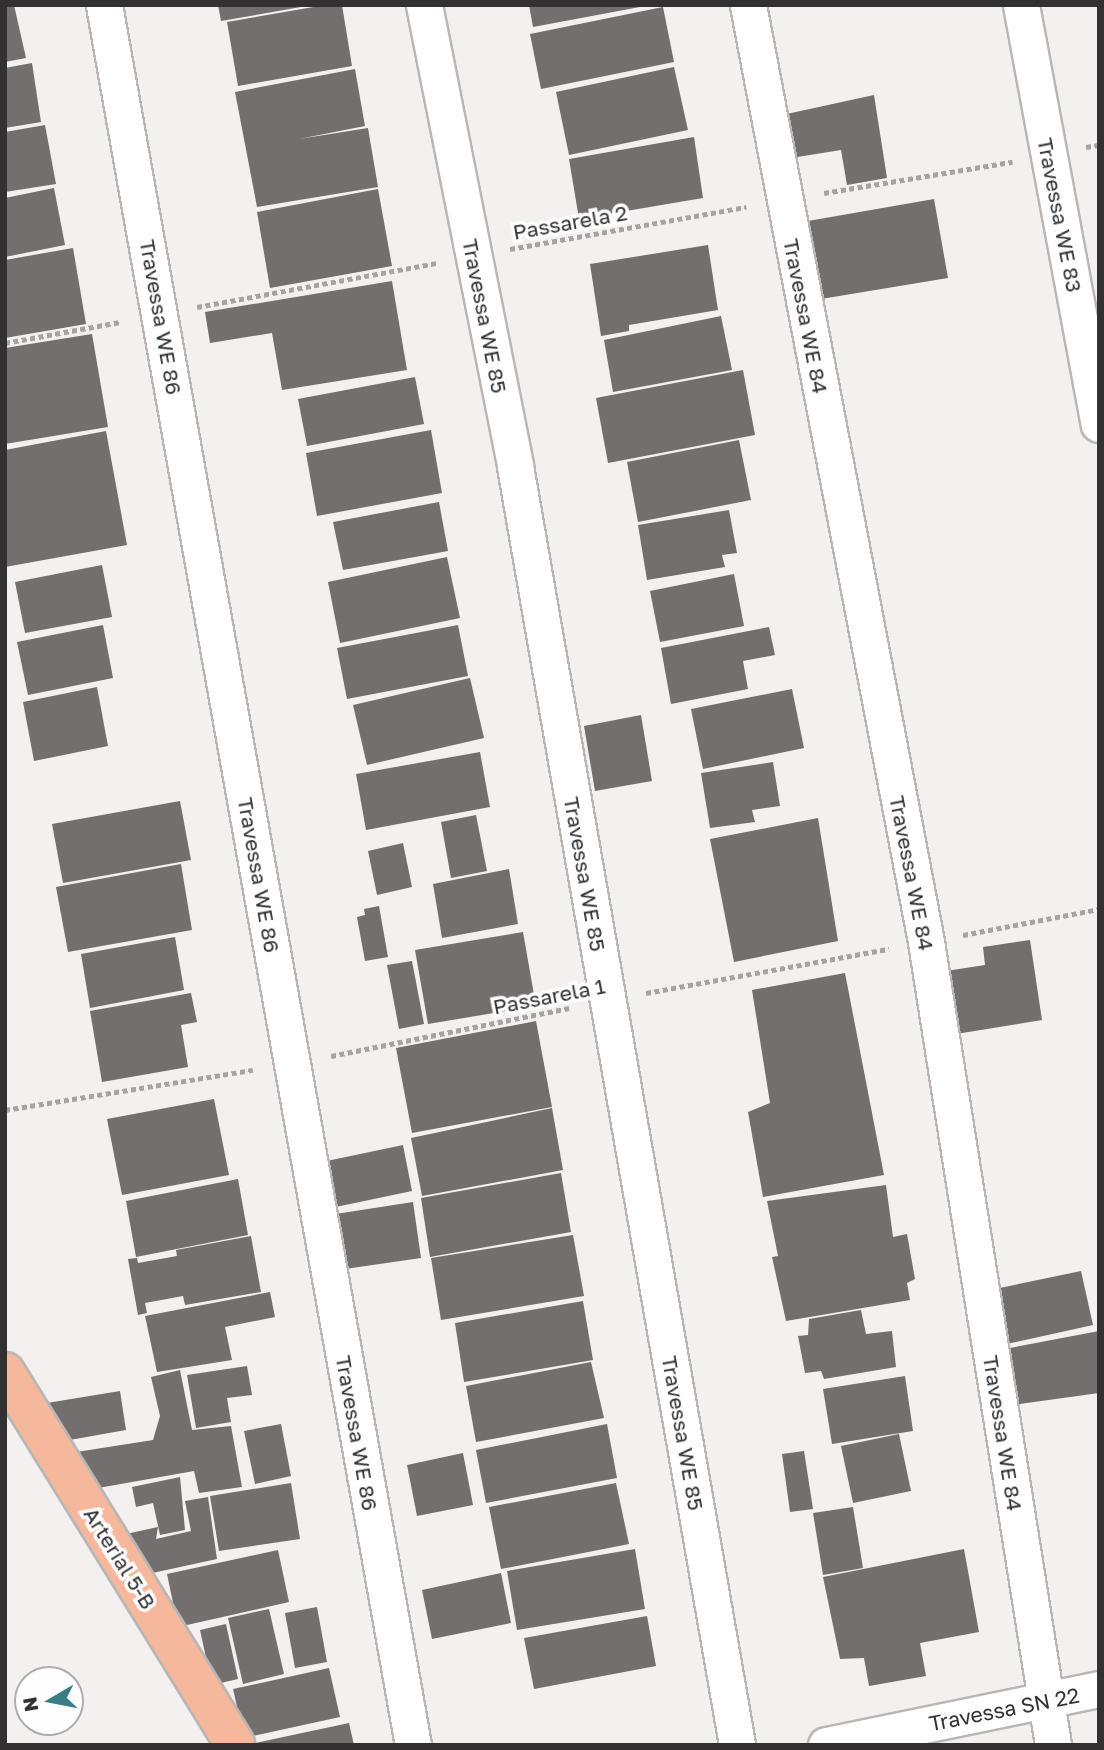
<!DOCTYPE html>
<html>
<head>
<meta charset="utf-8">
<style>
  body { margin:0 }
  #map { position:relative; width:1104px; height:1750px; overflow:hidden; background:#f4f0ef; font-family:"Golos Text",sans-serif }
  div>[style] { position:absolute }
  .building>* { inset:0; background:#726f6e }
  .path>* { height:4.5px; margin-top:-2.25px; transform-origin:0; background:repeating-linear-gradient(90deg,#a6a3a2 0 5px,transparent 0 8.5px) }
  .roads { filter:drop-shadow(2px 0 #b9b6b4) drop-shadow(-2px 0 #b9b6b4) drop-shadow(0 2px #b9b6b4) drop-shadow(0 -2px #b9b6b4) }
  .minor>* { height:35px; margin:-17.5px; padding:0 17.5px; transform-origin:17.5px; border-radius:17.5px; background:#fff }
  .primary>* { height:38px; margin:-19px; padding:0 19px; transform-origin:19px; border-radius:19px; background:#f5b89c }
  span { translate:-50% -50%; white-space:nowrap; text-align:center; line-height:1.15; -webkit-text-stroke:7px #fffefe; paint-order:stroke }
  .street-label { font-size:21px; color:#323030 }
  .frame { position:absolute; inset:0; border:7px solid #323030; pointer-events:none }
  .north { position:absolute; left:14px; top:1666px; width:70px; height:70px; box-sizing:border-box; background:#fffefe; border:2px solid #adacac; border-radius:50%; rotate:260deg; font-size:19px; font-weight:700; line-height:28px; text-align:center; color:#323030 }
  .north::after { content:''; display:block; margin:auto; width:24px; height:32px; background:#377f84; clip-path:polygon(50% 0,100% 100%,50% 72%,0 100%) }
</style>
</head>
<body>
<div id="map">
  <div class="building">
    <div style="clip-path:polygon(14px 5px,26px 58px,5px 62px,5px 6px)"></div>
    <div style="clip-path:polygon(218px 5px,301px 5px,301px 7px,221px 21px)"></div>
    <div style="clip-path:polygon(325px 5px,342px 5px,352px 66px,238px 86px,227px 22px)"></div>
    <div style="clip-path:polygon(529px 5px,640px 5px,640px 7px,533px 27px)"></div>
    <div style="clip-path:polygon(663px 7px,674px 62px,541px 89px,530px 34px)"></div>
    <div style="clip-path:polygon(32px 63px,41px 122px,5px 128px,5px 68px)"></div>
    <div style="clip-path:polygon(674px 67px,688px 130px,569px 155px,556px 92px)"></div>
    <div style="clip-path:polygon(355px 69px,365px 126px,299px 139px,368px 128px,378px 187px,257px 207px,235px 92px)"></div>
    <div style="clip-path:polygon(874px 95px,887px 178px,847px 185px,841px 150px,785px 159px,782px 115px)"></div>
    <div style="clip-path:polygon(45px 125px,56px 184px,5px 192px,5px 132px)"></div>
    <div style="clip-path:polygon(694px 137px,703px 198px,579px 219px,569px 159px)"></div>
    <div style="clip-path:polygon(54px 188px,65px 245px,5px 257px,5px 198px)"></div>
    <div style="clip-path:polygon(378px 189px,392px 266px,270px 288px,257px 212px)"></div>
    <div style="clip-path:polygon(934px 199px,948px 278px,821px 299px,808px 221px)"></div>
    <div style="clip-path:polygon(708px 245px,718px 310px,629px 325px,629px 331px,601px 336px,590px 264px)"></div>
    <div style="clip-path:polygon(73px 248px,86px 324px,5px 338px,5px 260px)"></div>
    <div style="clip-path:polygon(392px 281px,407px 370px,282px 390px,272px 333px,210px 343px,205px 312px)"></div>
    <div style="clip-path:polygon(721px 316px,732px 370px,613px 392px,604px 340px)"></div>
    <div style="clip-path:polygon(92px 334px,108px 427px,5px 444px,5px 348px)"></div>
    <div style="clip-path:polygon(743px 370px,755px 435px,608px 463px,596px 398px)"></div>
    <div style="clip-path:polygon(415px 377px,424px 424px,307px 446px,298px 399px)"></div>
    <div style="clip-path:polygon(431px 430px,442px 493px,317px 516px,306px 453px)"></div>
    <div style="clip-path:polygon(106px 431px,127px 545px,5px 567px,5px 450px)"></div>
    <div style="clip-path:polygon(739px 440px,751px 500px,638px 522px,627px 462px)"></div>
    <div style="clip-path:polygon(439px 502px,448px 551px,343px 570px,333px 522px)"></div>
    <div style="clip-path:polygon(729px 510px,737px 553px,722px 555px,725px 567px,647px 580px,638px 525px)"></div>
    <div style="clip-path:polygon(447px 557px,460px 618px,340px 643px,328px 582px)"></div>
    <div style="clip-path:polygon(102px 565px,112px 617px,25px 633px,15px 582px)"></div>
    <div style="clip-path:polygon(734px 574px,744px 626px,660px 642px,650px 591px)"></div>
    <div style="clip-path:polygon(103px 625px,113px 678px,28px 695px,17px 642px)"></div>
    <div style="clip-path:polygon(458px 625px,468px 676px,347px 699px,337px 648px)"></div>
    <div style="clip-path:polygon(769px 627px,775px 655px,743px 661px,748px 689px,671px 704px,661px 648px)"></div>
    <div style="clip-path:polygon(470px 678px,484px 738px,367px 765px,353px 705px)"></div>
    <div style="clip-path:polygon(97px 687px,108px 746px,34px 761px,23px 702px)"></div>
    <div style="clip-path:polygon(792px 689px,804px 748px,703px 769px,691px 709px)"></div>
    <div style="clip-path:polygon(641px 715px,652px 781px,595px 791px,584px 726px)"></div>
    <div style="clip-path:polygon(480px 752px,490px 807px,366px 830px,356px 774px)"></div>
    <div style="clip-path:polygon(773px 762px,780px 806px,752px 810px,755px 822px,710px 828px,701px 773px)"></div>
    <div style="clip-path:polygon(180px 801px,191px 860px,63px 883px,52px 824px)"></div>
    <div style="clip-path:polygon(476px 815px,487px 871px,451px 878px,441px 822px)"></div>
    <div style="clip-path:polygon(818px 818px,838px 941px,734px 962px,710px 839px)"></div>
    <div style="clip-path:polygon(403px 843px,412px 887px,377px 895px,368px 851px)"></div>
    <div style="clip-path:polygon(181px 864px,192px 930px,68px 952px,56px 887px)"></div>
    <div style="clip-path:polygon(509px 869px,518px 924px,442px 938px,433px 884px)"></div>
    <div style="clip-path:polygon(379px 906px,388px 957px,365px 961px,357px 917px,365px 915px,364px 909px)"></div>
    <div style="clip-path:polygon(523px 932px,536px 1006px,428px 1024px,415px 950px)"></div>
    <div style="clip-path:polygon(175px 937px,184px 990px,90px 1008px,81px 954px)"></div>
    <div style="clip-path:polygon(1030px 940px,1042px 1020px,956px 1034px,946px 971px,985px 965px,983px 947px)"></div>
    <div style="clip-path:polygon(412px 961px,424px 1024px,399px 1029px,387px 965px)"></div>
    <div style="clip-path:polygon(845px 973px,884px 1175px,763px 1197px,748px 1112px,770px 1103px,752px 990px)"></div>
    <div style="clip-path:polygon(191px 993px,197px 1022px,181px 1025px,188px 1067px,102px 1082px,90px 1011px)"></div>
    <div style="clip-path:polygon(536px 1021px,552px 1107px,412px 1133px,396px 1048px)"></div>
    <div style="clip-path:polygon(214px 1099px,229px 1175px,122px 1195px,107px 1119px)"></div>
    <div style="clip-path:polygon(552px 1108px,563px 1170px,422px 1196px,411px 1138px)"></div>
    <div style="clip-path:polygon(403px 1145px,412px 1191px,331px 1208px,322px 1162px)"></div>
    <div style="clip-path:polygon(561px 1173px,571px 1232px,430px 1257px,421px 1198px)"></div>
    <div style="clip-path:polygon(238px 1179px,248px 1235px,136px 1257px,126px 1201px)"></div>
    <div style="clip-path:polygon(886px 1185px,893px 1237px,907px 1234px,915px 1279px,907px 1283px,910px 1300px,786px 1321px,772px 1257px,778px 1256px,767px 1201px)"></div>
    <div style="clip-path:polygon(413px 1202px,421px 1258px,338px 1270px,329px 1215px)"></div>
    <div style="clip-path:polygon(573px 1235px,584px 1296px,441px 1320px,431px 1258px)"></div>
    <div style="clip-path:polygon(251px 1236px,261px 1292px,185px 1305px,183px 1296px,145px 1303px,147px 1313px,138px 1315px,128px 1259px,137px 1258px,138px 1263px,177px 1256px,176px 1250px)"></div>
    <div style="clip-path:polygon(1081px 1271px,1093px 1325px,1002px 1345px,990px 1290px)"></div>
    <div style="clip-path:polygon(270px 1292px,275px 1317px,225px 1327px,232px 1360px,157px 1372px,145px 1316px)"></div>
    <div style="clip-path:polygon(583px 1301px,593px 1360px,464px 1382px,455px 1323px)"></div>
    <div style="clip-path:polygon(861px 1310px,866px 1334px,892px 1331px,896px 1367px,824px 1379px,821px 1371px,805px 1373px,798px 1336px,808px 1335px,809px 1319px)"></div>
    <div style="clip-path:polygon(1099px 1331px,1099px 1393px,1005px 1406px,994px 1351px)"></div>
    <div style="clip-path:polygon(591px 1362px,604px 1418px,476px 1442px,466px 1386px)"></div>
    <div style="clip-path:polygon(247px 1366px,252px 1395px,227px 1398px,231px 1422px,196px 1428px,187px 1375px)"></div>
    <div style="clip-path:polygon(180px 1370px,192px 1430px,231px 1426px,242px 1487px,199px 1493px,194px 1471px,87px 1490px,70px 1453px,153px 1440px,160px 1416px,151px 1377px)"></div>
    <div style="clip-path:polygon(905px 1376px,913px 1431px,832px 1444px,823px 1389px)"></div>
    <div style="clip-path:polygon(120px 1391px,126px 1430px,64px 1441px,47px 1403px)"></div>
    <div style="clip-path:polygon(281px 1424px,291px 1476px,255px 1484px,244px 1431px)"></div>
    <div style="clip-path:polygon(607px 1424px,617px 1478px,486px 1503px,476px 1450px)"></div>
    <div style="clip-path:polygon(899px 1434px,911px 1491px,853px 1503px,841px 1446px)"></div>
    <div style="clip-path:polygon(804px 1451px,813px 1509px,790px 1512px,782px 1454px)"></div>
    <div style="clip-path:polygon(463px 1453px,473px 1505px,417px 1516px,407px 1465px)"></div>
    <div style="clip-path:polygon(180px 1477px,185px 1530px,160px 1535px,153px 1503px,136px 1507px,132px 1487px)"></div>
    <div style="clip-path:polygon(291px 1483px,300px 1539px,219px 1551px,210px 1496px)"></div>
    <div style="clip-path:polygon(616px 1483px,629px 1544px,501px 1569px,489px 1507px)"></div>
    <div style="clip-path:polygon(208px 1497px,217px 1559px,134px 1577px,126px 1534px,158px 1527px,156px 1539px,191px 1531px,185px 1501px)"></div>
    <div style="clip-path:polygon(853px 1507px,863px 1568px,823px 1575px,813px 1513px)"></div>
    <div style="clip-path:polygon(635px 1549px,645px 1609px,517px 1630px,507px 1571px)"></div>
    <div style="clip-path:polygon(964px 1549px,979px 1632px,920px 1643px,926px 1676px,869px 1686px,864px 1658px,840px 1659px,823px 1577px)"></div>
    <div style="clip-path:polygon(278px 1550px,289px 1602px,178px 1627px,167px 1574px)"></div>
    <div style="clip-path:polygon(501px 1573px,511px 1623px,432px 1639px,422px 1590px)"></div>
    <div style="clip-path:polygon(317px 1607px,327px 1662px,295px 1668px,285px 1613px)"></div>
    <div style="clip-path:polygon(269px 1609px,284px 1674px,243px 1684px,228px 1618px)"></div>
    <div style="clip-path:polygon(647px 1616px,656px 1666px,534px 1689px,524px 1638px)"></div>
    <div style="clip-path:polygon(226px 1624px,238px 1679px,212px 1685px,200px 1630px)"></div>
    <div style="clip-path:polygon(329px 1668px,340px 1717px,244px 1738px,233px 1689px)"></div>
    <div style="clip-path:polygon(349px 1723px,354px 1745px,251px 1745px,251px 1744px)"></div>
  </div>
  <div class="path">
    <div style="left:1086px;top:147px;width:13px;rotate:-9deg"></div>
    <div style="left:824px;top:193px;width:191px;rotate:-9.4deg"></div>
    <div style="left:510px;top:249px;width:240px;rotate:-10.1deg"></div>
    <div style="left:197px;top:307px;width:243px;rotate:-10.4deg"></div>
    <div style="left:5px;top:343px;width:117px;rotate:-10.3deg"></div>
    <div style="left:963px;top:935px;width:138px;rotate:-10.8deg"></div>
    <div style="left:646px;top:993px;width:247px;rotate:-10.3deg"></div>
    <div style="left:331px;top:1056px;width:243px;rotate:-11.4deg"></div>
    <div style="left:5px;top:1110px;width:251px;rotate:-9.2deg"></div>
  </div>
  <div class="roads">
    <div class="minor">
      <div style="left:104px;top:5px;width:1767px;rotate:79.93deg"></div>
      <div style="left:424px;top:5px;width:470px;rotate:78.8deg"></div>
      <div style="left:515px;top:466px;width:1298px;rotate:80.15deg"></div>
      <div style="left:748px;top:5px;width:954px;rotate:79.24deg"></div>
      <div style="left:926px;top:942px;width:813px;rotate:81.01deg"></div>
      <div style="left:1021px;top:5px;width:426px;rotate:79.5deg"></div>
      <div style="left:826px;top:1745px;width:279px;rotate:-11.6deg"></div>
    </div>
    <div class="primary">
      <div style="left:5px;top:1372px;width:438px;rotate:58.3deg"></div>
    </div>
  </div>
  <div class="street-label">
    <span style="left:1060px;top:215px;rotate:79deg">Travessa WE 83</span>
    <span style="left:570px;top:222px;rotate:-10deg">Passarela 2</span>
    <span style="left:485px;top:316px;rotate:79deg">Travessa WE 85</span>
    <span style="left:806px;top:316px;rotate:79deg">Travessa WE 84</span>
    <span style="left:161px;top:317px;rotate:80deg">Travessa WE 86</span>
    <span style="left:912px;top:873px;rotate:79deg">Travessa WE 84</span>
    <span style="left:585px;top:874px;rotate:80deg">Travessa WE 85</span>
    <span style="left:259px;top:875px;rotate:80deg">Travessa WE 86</span>
    <span style="left:549px;top:996px;rotate:-11deg">Passarela 1</span>
    <span style="left:357px;top:1433px;rotate:80deg">Travessa WE 86</span>
    <span style="left:683px;top:1433px;rotate:80deg">Travessa WE 85</span>
    <span style="left:1003px;top:1433px;rotate:81deg">Travessa WE 84</span>
    <span style="left:120px;top:1558px;rotate:58deg">Arterial 5-B</span>
    <span style="left:1004px;top:1709px;rotate:-11deg">Travessa SN 22</span>
  </div>
  <div class="frame"></div>
  <div class="north">N</div>
</div>
</body>
</html>
